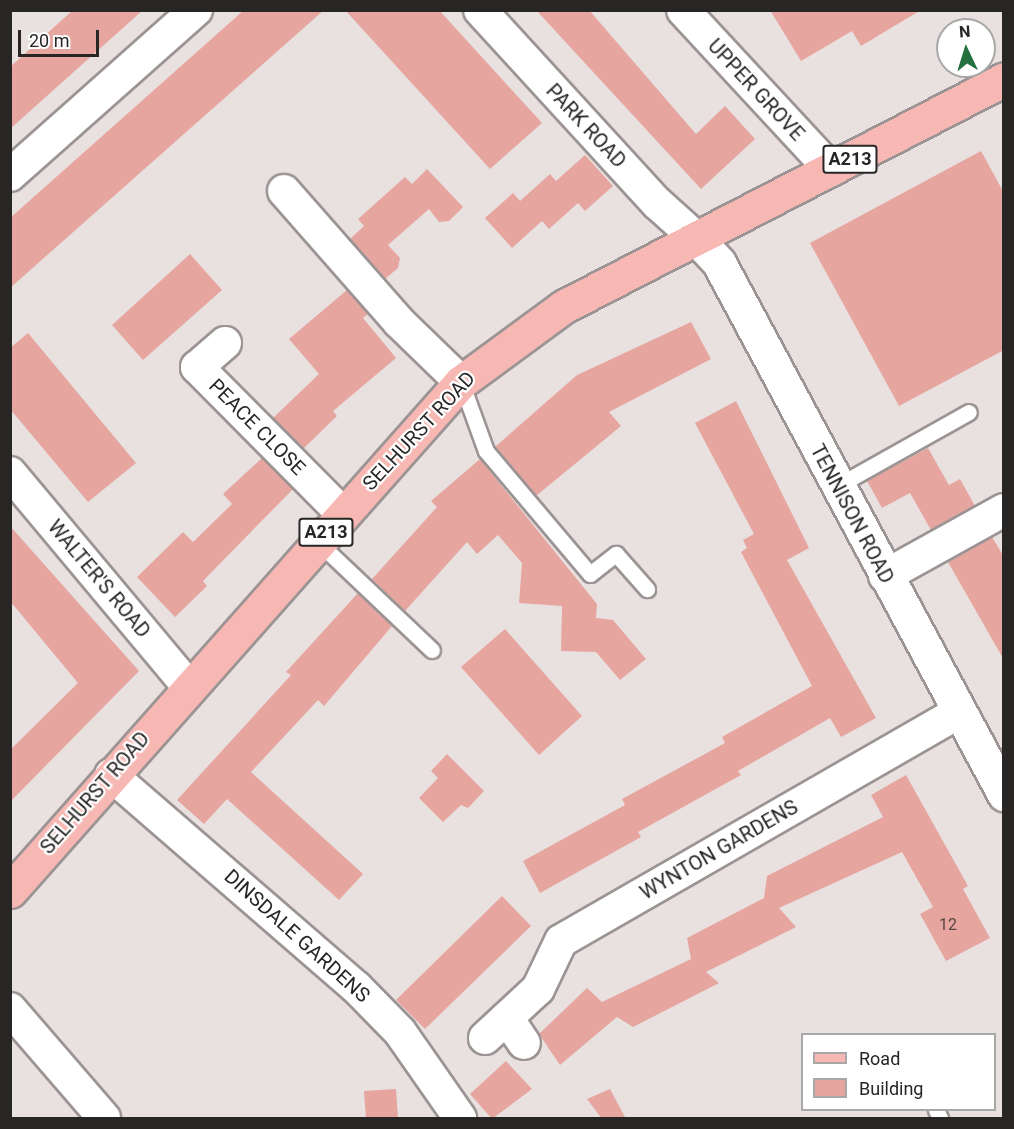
<!DOCTYPE html>
<html>
<head>
<meta charset="utf-8">
<style>
  body { margin:0 }
  #map { position:relative; width:1014px; height:1129px; overflow:hidden; background:#e9e1e0; font-family:Roboto,sans-serif }
  div>[style] { position:absolute }
  .building>* { inset:0; background:#e6a59f }
  .roads { filter:drop-shadow(2px 0 #9c9494) drop-shadow(-2px 0 #9c9494) drop-shadow(0 2px #9c9494) drop-shadow(0 -2px #9c9494) }
  .lane>* { height:15px; margin:-7.5px; padding:0 7.5px; transform-origin:7.5px; border-radius:7.5px; background:#fff }
  .street>* { height:32px; margin:-16px; padding:0 16px; transform-origin:16px; border-radius:16px; background:#fff }
  .secondary>* { height:33px; margin:-16.5px; padding:0 16.5px; transform-origin:16.5px; border-radius:16.5px; background:#fff }
  .primary>* { height:33px; margin:-16.5px; padding:0 16.5px; transform-origin:16.5px; border-radius:16.5px; background:#f7b8b4 }
  span { translate:-50% -50%; white-space:nowrap; text-align:center; line-height:1.15; -webkit-text-stroke:4.5px #fff; paint-order:stroke }
  .number-label { font-size:16px; color:#584544 }
  .number-label span { -webkit-text-stroke-width:0 }
  .shield-label span { padding:2px 4px; background:#fff; border:2px solid; border-radius:4px; -webkit-text-stroke-width:0 }
  .shield-label { font-size:18px; color:#282525; font-weight:700 }
  .street-label { font-size:20px; color:#282525 }
  .frame { position:absolute; inset:0; border:12px solid #282525; pointer-events:none }
  .legend { position:absolute; left:801px; top:1033px; width:195px; height:78px; box-sizing:border-box; background:#fff; border:2px solid #a9a8a8; margin:0; padding:8px 10px; list-style:none; font-size:18px; color:#282525 }
  .legend li { display:flex; align-items:center; gap:12px; height:30px }
  .legend b { width:30px; border:2px solid #a9a8a8 }
  .north { position:absolute; left:936px; top:18px; width:60px; height:60px; box-sizing:border-box; background:#fff; border:2px solid #a9a8a8; border-radius:50%; rotate:356deg; font-size:16px; font-weight:700; line-height:24px; text-align:center; color:#282525 }
  .north::after { content:''; display:block; margin:auto; width:21px; height:27px; background:#24703f; clip-path:polygon(50% 0,100% 100%,50% 72%,0 100%) }
  .scale { position:absolute; left:18px; top:30px; width:81px; height:27px; box-sizing:border-box; border:3px solid #282525; border-top:0; padding-left:8px; font-size:18px; line-height:21px; white-space:nowrap; color:#282525; -webkit-text-stroke:4px #fff; paint-order:stroke }
</style>
</head>
<body>
<div id="map">
  <div class="building">
    <div style="clip-path:polygon(73px 10px,143px 10px,10px 129px,10px 67px)"></div>
    <div style="clip-path:polygon(244px 10px,324px 10px,10px 288px,10px 218px)"></div>
    <div style="clip-path:polygon(345px 10px,439px 10px,542px 123px,490px 169px)"></div>
    <div style="clip-path:polygon(536px 10px,589px 10px,696px 134px,725px 106px,755px 139px,701px 189px)"></div>
    <div style="clip-path:polygon(770px 10px,921px 10px,861px 46px,852px 31px,801px 61px)"></div>
    <div style="clip-path:polygon(981px 151px,1004px 193px,1004px 350px,899px 406px,810px 243px)"></div>
    <div style="clip-path:polygon(585px 155px,613px 186px,585px 211px,578px 203px,549px 229px,542px 221px,512px 248px,485px 218px,513px 193px,520px 201px,550px 174px,556px 181px)"></div>
    <div style="clip-path:polygon(427px 169px,463px 207px,449px 221px,439px 222px,429px 209px,388px 245px,400px 258px,398px 268px,385px 279px,350px 239px,364px 226px,358px 219px,405px 177px,412px 184px)"></div>
    <div style="clip-path:polygon(190px 254px,222px 290px,143px 360px,112px 325px)"></div>
    <div style="clip-path:polygon(347px 290px,368px 314px,363px 318px,396px 358px,333px 411px,337px 416px,303px 449px,273px 418px,319px 374px,289px 339px)"></div>
    <div style="clip-path:polygon(691px 322px,711px 359px,609px 412px,621px 426px,536px 496px,495px 447px,577px 375px)"></div>
    <div style="clip-path:polygon(28px 333px,136px 463px,88px 502px,10px 409px,10px 348px)"></div>
    <div style="clip-path:polygon(736px 401px,809px 548px,787px 560px,876px 718px,841px 737px,830px 718px,738px 771px,741px 775px,638px 832px,641px 837px,540px 893px,523px 861px,625px 805px,622px 799px,725px 743px,722px 737px,812px 686px,741px 552px,747px 548px,743px 540px,754px 534px,695px 423px)"></div>
    <div style="clip-path:polygon(928px 448px,949px 485px,960px 479px,975px 506px,931px 530px,910px 493px,882px 508px,867px 481px)"></div>
    <div style="clip-path:polygon(262px 458px,293px 489px,203px 581px,207px 586px,175px 617px,137px 577px,183px 532px,193px 542px,232px 504px,223px 494px)"></div>
    <div style="clip-path:polygon(480px 459px,597px 604px,596px 618px,613px 620px,646px 659px,620px 680px,596px 652px,561px 651px,562px 606px,519px 603px,522px 563px,498px 535px,477px 554px,467px 542px,405px 611px,372px 579px,437px 507px,431px 501px)"></div>
    <div style="clip-path:polygon(10px 526px,139px 671px,10px 802px,10px 750px,78px 683px,10px 601px)"></div>
    <div style="clip-path:polygon(992px 537px,1004px 557px,1004px 660px,948px 562px)"></div>
    <div style="clip-path:polygon(358px 593px,392px 626px,324px 706px,318px 700px,251px 772px,363px 874px,339px 900px,227px 799px,204px 824px,177px 800px,291px 675px,286px 672px)"></div>
    <div style="clip-path:polygon(505px 629px,582px 716px,539px 755px,461px 667px)"></div>
    <div style="clip-path:polygon(447px 754px,484px 791px,468px 808px,461px 805px,443px 822px,419px 798px,438px 778px,431px 771px)"></div>
    <div style="clip-path:polygon(906px 775px,968px 886px,963px 889px,990px 938px,946px 961px,920px 914px,933px 907px,902px 852px,779px 908px,796px 927px,706px 972px,719px 983px,633px 1027px,617px 1017px,560px 1065px,539px 1034px,587px 988px,602px 1002px,691px 959px,687px 938px,764px 898px,767px 876px,883px 817px,871px 795px)"></div>
    <div style="clip-path:polygon(502px 896px,531px 926px,425px 1029px,396px 1000px)"></div>
    <div style="clip-path:polygon(506px 1061px,532px 1089px,492px 1119px,470px 1094px)"></div>
    <div style="clip-path:polygon(396px 1089px,398px 1119px,366px 1119px,364px 1091px)"></div>
    <div style="clip-path:polygon(610px 1089px,626px 1119px,602px 1119px,587px 1099px)"></div>
  </div>
  <div class="roads">
    <div class="lane">
      <div style="left:461px;top:382px;width:73px;rotate:70.1deg"></div>
      <div style="left:486px;top:451px;width:161px;rotate:49.8deg"></div>
      <div style="left:590px;top:574px;width:33px;rotate:-38deg"></div>
      <div style="left:616px;top:554px;width:47px;rotate:48.5deg"></div>
      <div style="left:837px;top:486px;width:151px;rotate:-29.3deg"></div>
      <div style="left:318px;top:542px;width:157px;rotate:43.5deg"></div>
      <div style="left:936px;top:1110px;width:9px;rotate:63deg"></div>
    </div>
    <div class="street">
      <div style="left:480px;top:10px;width:262px;rotate:47.5deg"></div>
      <div style="left:657px;top:203px;width:52px;rotate:41.9deg"></div>
      <div style="left:683px;top:10px;width:218px;rotate:47.2deg"></div>
      <div style="left:10px;top:175px;width:249px;rotate:-41.6deg"></div>
      <div style="left:284px;top:191px;width:174px;rotate:48.7deg"></div>
      <div style="left:399px;top:322px;width:86px;rotate:44.1deg"></div>
      <div style="left:225px;top:343px;width:37px;rotate:139deg"></div>
      <div style="left:197px;top:367px;width:207px;rotate:45.2deg"></div>
      <div style="left:10px;top:473px;width:278px;rotate:50.1deg"></div>
      <div style="left:885px;top:576px;width:136px;rotate:-29deg"></div>
      <div style="left:111px;top:775px;width:324px;rotate:40.9deg"></div>
      <div style="left:356px;top:987px;width:63px;rotate:45.6deg"></div>
      <div style="left:400px;top:1032px;width:105px;rotate:55.1deg"></div>
      <div style="left:10px;top:1009px;width:144px;rotate:49.2deg"></div>
      <div style="left:507px;top:1018px;width:30px;rotate:56deg"></div>
      <div style="left:485px;top:1038px;width:72px;rotate:-42.8deg"></div>
      <div style="left:538px;top:989px;width:53px;rotate:-64.4deg"></div>
      <div style="left:561px;top:941px;width:460px;rotate:-29.9deg"></div>
    </div>
    <div class="secondary">
      <div style="left:696px;top:238px;width:34px;rotate:47deg"></div>
      <div style="left:719px;top:263px;width:603px;rotate:61.78deg"></div>
    </div>
    <div class="primary">
      <div style="left:10px;top:891px;width:680px;rotate:-48.46deg"></div>
      <div style="left:461px;top:382px;width:127px;rotate:-36.3deg"></div>
      <div style="left:563px;top:307px;width:496px;rotate:-27.3deg"></div>
    </div>
  </div>
  <div class="number-label">
    <span style="left:948px;top:925px">12</span>
  </div>
  <div class="shield-label">
    <span style="left:850px;top:159px">A213</span>
    <span style="left:326px;top:532px">A213</span>
  </div>
  <div class="street-label">
    <span style="left:756px;top:90px;rotate:47deg">UPPER GROVE</span>
    <span style="left:586px;top:126px;rotate:47deg">PARK ROAD</span>
    <span style="left:257px;top:427px;rotate:45deg">PEACE CLOSE</span>
    <span style="left:419px;top:431px;rotate:-47deg">SELHURST ROAD</span>
    <span style="left:852px;top:514px;rotate:62deg">TENNISON ROAD</span>
    <span style="left:99px;top:579px;rotate:50deg">WALTER'S ROAD</span>
    <span style="left:95px;top:793px;rotate:-49deg">SELHURST ROAD</span>
    <span style="left:719px;top:850px;rotate:-30deg">WYNTON GARDENS</span>
    <span style="left:297px;top:936px;rotate:42deg">DINSDALE GARDENS</span>
  </div>
  <div class="frame"></div>
  <ul class="legend">
  <li><b style="height:8px;background:#f7b8b4"></b>Road</li>
  <li><b style="height:16px;background:#e6a59f"></b>Building</li>
  </ul>
  <div class="north">N</div>
  <div class="scale">20 m</div>
</div>
</body>
</html>
